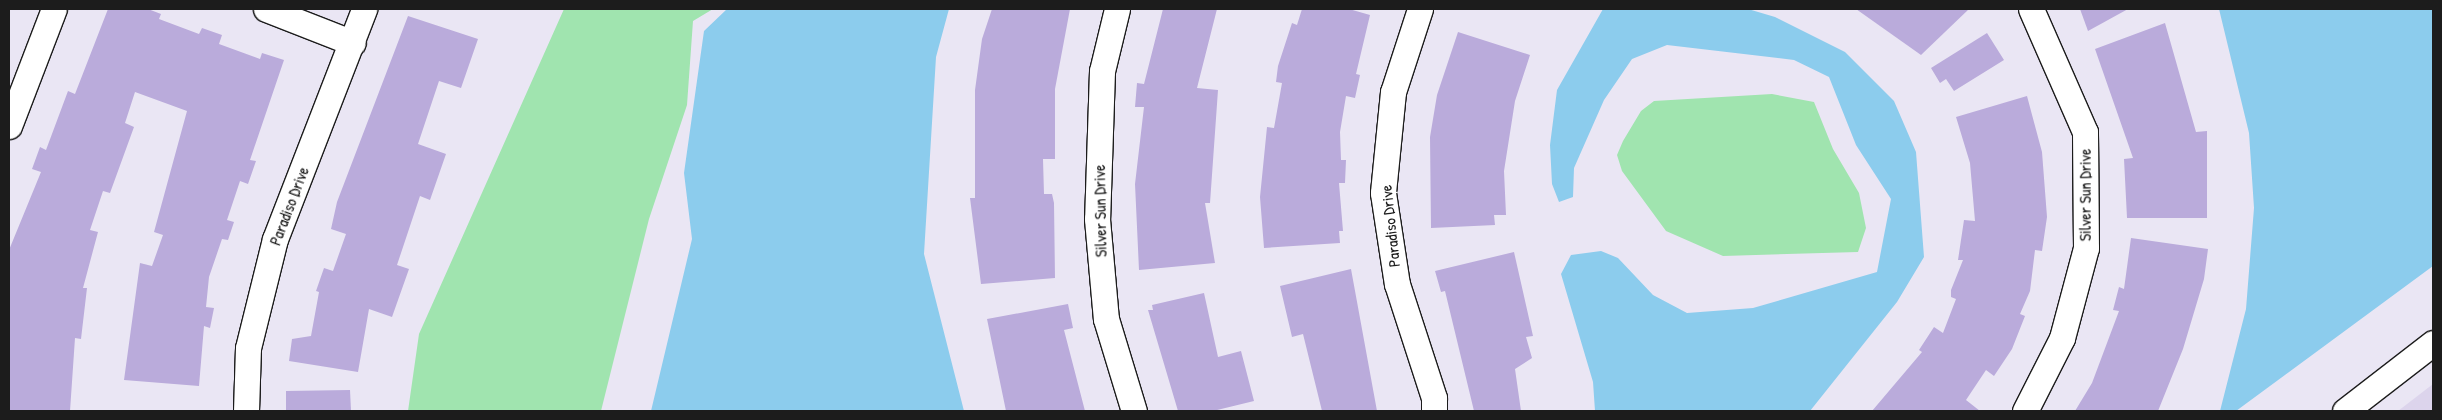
<!DOCTYPE html>
<html>
<head>
<meta charset="utf-8">
<style>
  body { margin:0 }
  #map { position:relative; width:2442px; height:420px; overflow:hidden; background:#eae6f4; font-family:"Patrick Hand",sans-serif }
  div>[style] { position:absolute }
  .built>* { inset:0; background:#dcd4ec }
  .green>* { inset:0; background:#a0e4af }
  .water>* { inset:0; background:#8ccced }
  .building>* { inset:0; background:#baabdb }
  .roads { filter:drop-shadow(1px 0 #1c1c1c) drop-shadow(-1px 0 #1c1c1c) drop-shadow(0 1px #1c1c1c) drop-shadow(0 -1px #1c1c1c) }
  .street>* { height:25px; margin:-12.5px; padding:0 12.5px; transform-origin:12.5px; border-radius:12.5px; background:#fff }
  span { translate:-50% -50%; white-space:nowrap; text-align:center; line-height:1.15; -webkit-text-stroke:4.5px #fff; paint-order:stroke }
  .street-label { font-size:16px; color:#1c1c1c }
  .frame { position:absolute; inset:0; border:10px solid #1c1c1c; pointer-events:none }
</style>
</head>
<body>
<div id="map">
  <div class="built">
    <div style="clip-path:polygon(2433px 384px,2433px 411px,2398px 411px)"></div>
  </div>
  <div class="green">
    <div style="clip-path:polygon(564px 9px,713px 9px,693px 21px,687px 105px,649px 219px,601px 411px,408px 411px,419px 334px)"></div>
    <div style="clip-path:polygon(1772px 94px,1814px 102px,1833px 149px,1859px 193px,1866px 228px,1858px 252px,1723px 256px,1666px 231px,1622px 171px,1617px 155px,1623px 141px,1641px 111px,1654px 101px)"></div>
  </div>
  <div class="water">
    <div style="clip-path:polygon(727px 9px,949px 9px,936px 57px,924px 254px,964px 411px,651px 411px,692px 239px,684px 173px,704px 31px)"></div>
    <div style="clip-path:polygon(1603px 9px,1748px 9px,1775px 17px,1845px 52px,1894px 101px,1916px 152px,1924px 257px,1897px 302px,1810px 411px,1595px 411px,1593px 382px,1561px 274px,1571px 255px,1601px 251px,1618px 258px,1653px 295px,1687px 313px,1753px 308px,1877px 272px,1891px 199px,1856px 145px,1829px 77px,1794px 60px,1667px 45px,1632px 59px,1604px 100px,1574px 168px,1573px 197px,1559px 202px,1552px 184px,1550px 145px,1557px 90px)"></div>
    <div style="clip-path:polygon(2219px 9px,2433px 9px,2433px 266px,2236px 411px,2220px 411px,2246px 309px,2254px 208px,2249px 133px)"></div>
  </div>
  <div class="building">
    <div style="clip-path:polygon(108px 9px,148px 9px,161px 14px,159px 19px,199px 34px,202px 28px,222px 35px,219px 44px,260px 59px,262px 53px,284px 60px,250px 160px,256px 161px,248px 184px,240px 181px,227px 220px,234px 222px,228px 240px,222px 239px,209px 277px,206px 307px,214px 308px,210px 328px,204px 326px,199px 386px,124px 380px,140px 263px,152px 266px,163px 235px,154px 232px,187px 111px,135px 92px,125px 123px,134px 127px,110px 193px,103px 191px,90px 230px,98px 232px,83px 288px,87px 288px,81px 339px,75px 338px,70px 411px,9px 411px,9px 250px,41px 172px,32px 169px,40px 147px,46px 150px,68px 91px,75px 94px)"></div>
    <div style="clip-path:polygon(992px 9px,1070px 9px,1055px 89px,1055px 159px,1043px 159px,1044px 194px,1052px 194px,1054px 203px,1055px 278px,981px 284px,970px 198px,975px 198px,975px 90px,982px 39px)"></div>
    <div style="clip-path:polygon(1163px 9px,1217px 9px,1197px 88px,1218px 90px,1210px 203px,1205px 203px,1215px 263px,1139px 270px,1135px 184px,1144px 107px,1135px 107px,1137px 83px,1144px 84px)"></div>
    <div style="clip-path:polygon(1302px 9px,1349px 9px,1370px 15px,1356px 74px,1360px 75px,1355px 98px,1346px 96px,1340px 132px,1341px 160px,1346px 160px,1345px 183px,1339px 183px,1343px 231px,1339px 231px,1340px 243px,1264px 248px,1260px 197px,1267px 127px,1274px 128px,1282px 83px,1276px 82px,1278px 66px,1292px 23px,1297px 25px)"></div>
    <div style="clip-path:polygon(1856px 9px,1969px 9px,1921px 55px)"></div>
    <div style="clip-path:polygon(2080px 9px,2128px 9px,2088px 31px)"></div>
    <div style="clip-path:polygon(408px 16px,478px 39px,461px 88px,439px 81px,418px 144px,446px 154px,430px 200px,420px 196px,397px 265px,409px 269px,392px 317px,369px 309px,358px 372px,289px 361px,292px 339px,311px 336px,319px 292px,316px 291px,324px 268px,333px 271px,346px 234px,331px 229px,337px 202px)"></div>
    <div style="clip-path:polygon(2165px 23px,2196px 132px,2207px 131px,2207px 218px,2127px 218px,2124px 159px,2133px 158px,2095px 49px)"></div>
    <div style="clip-path:polygon(1458px 32px,1530px 55px,1515px 101px,1504px 171px,1506px 215px,1494px 215px,1495px 225px,1431px 228px,1430px 137px,1437px 95px)"></div>
    <div style="clip-path:polygon(1987px 33px,2004px 60px,1954px 91px,1946px 79px,1940px 83px,1931px 68px)"></div>
    <div style="clip-path:polygon(2027px 96px,2042px 152px,2047px 217px,2042px 251px,2035px 250px,2030px 291px,2020px 314px,2025px 316px,2012px 349px,1994px 376px,1986px 370px,1966px 400px,1980px 411px,1872px 411px,1922px 352px,1919px 350px,1934px 327px,1943px 333px,1956px 299px,1951px 297px,1951px 290px,1963px 260px,1958px 260px,1964px 220px,1975px 221px,1970px 163px,1956px 117px)"></div>
    <div style="clip-path:polygon(2131px 238px,2208px 249px,2204px 279px,2183px 349px,2158px 411px,2075px 411px,2092px 383px,2119px 311px,2113px 310px,2119px 287px,2124px 289px)"></div>
    <div style="clip-path:polygon(1514px 252px,1533px 336px,1526px 337px,1532px 358px,1515px 369px,1521px 411px,1474px 411px,1445px 291px,1441px 292px,1435px 271px)"></div>
    <div style="clip-path:polygon(1351px 269px,1377px 411px,1322px 411px,1303px 334px,1292px 337px,1280px 286px)"></div>
    <div style="clip-path:polygon(1204px 293px,1218px 357px,1241px 351px,1254px 401px,1213px 411px,1178px 411px,1148px 310px,1153px 310px,1152px 305px)"></div>
    <div style="clip-path:polygon(1068px 304px,1073px 328px,1064px 330px,1085px 411px,1006px 411px,987px 319px)"></div>
    <div style="clip-path:polygon(350px 390px,351px 411px,286px 411px,286px 391px)"></div>
  </div>
  <div class="roads">
    <div class="street">
      <div style="left:266px;top:9px;width:93px;rotate:21.3deg"></div>
      <div style="left:1117px;top:9px;width:64px;rotate:103.6deg"></div>
      <div style="left:1102px;top:71px;width:148px;rotate:91.9deg"></div>
      <div style="left:1097px;top:219px;width:100px;rotate:84.9deg"></div>
      <div style="left:1106px;top:319px;width:96px;rotate:73.1deg"></div>
      <div style="left:1420px;top:9px;width:87px;rotate:108deg"></div>
      <div style="left:1393px;top:92px;width:101px;rotate:95.7deg"></div>
      <div style="left:1383px;top:193px;width:92px;rotate:81.3deg"></div>
      <div style="left:1397px;top:284px;width:120px;rotate:72deg"></div>
      <div style="left:1434px;top:398px;width:13px;rotate:90deg"></div>
      <div style="left:9px;top:126px;width:125px;rotate:-69deg"></div>
      <div style="left:246px;top:411px;width:63px;rotate:-88.2deg"></div>
      <div style="left:248px;top:348px;width:112px;rotate:-76.1deg"></div>
      <div style="left:275px;top:239px;width:247px;rotate:-68.8deg"></div>
      <div style="left:2025px;top:411px;width:82px;rotate:-63.1deg"></div>
      <div style="left:2062px;top:338px;width:93px;rotate:-75.1deg"></div>
      <div style="left:2086px;top:248px;width:116px;rotate:-90.5deg"></div>
      <div style="left:2085px;top:132px;width:134px;rotate:-113.7deg"></div>
      <div style="left:2345px;top:411px;width:111px;rotate:-37.7deg"></div>
    </div>
  </div>
  <div class="street-label">
    <span style="left:2085px;top:195px;rotate:-90deg">Silver Sun Drive</span>
    <span style="left:289px;top:206px;rotate:-69deg">Paradiso Drive</span>
    <span style="left:1100px;top:211px;rotate:-91deg">Silver Sun Drive</span>
    <span style="left:1390px;top:226px;rotate:-96deg">Paradiso Drive</span>
  </div>
  <div class="frame"></div>
</div>
</body>
</html>
